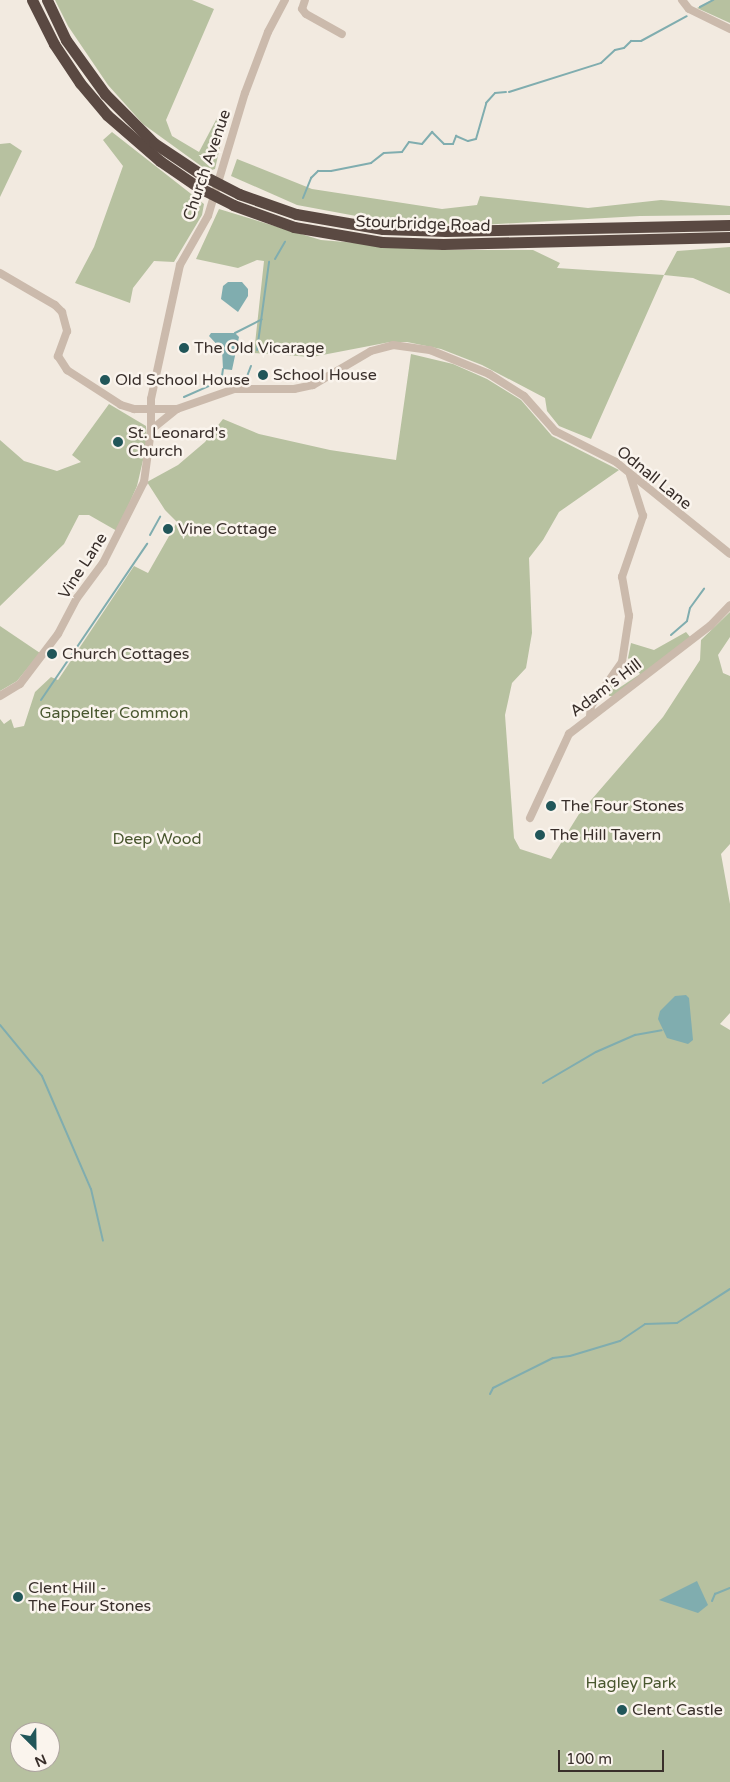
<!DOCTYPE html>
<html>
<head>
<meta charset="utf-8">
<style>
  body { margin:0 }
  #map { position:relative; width:730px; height:1782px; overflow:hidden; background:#f2eae0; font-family:"Varela Round",sans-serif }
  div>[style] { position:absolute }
  .green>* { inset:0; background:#b7c1a0 }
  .water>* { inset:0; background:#80adaf }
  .stream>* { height:2px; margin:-1px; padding:0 1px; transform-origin:1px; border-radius:1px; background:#80adaf }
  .minor>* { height:8px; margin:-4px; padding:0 4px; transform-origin:4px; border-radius:4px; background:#cbbaac }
  .highway>* { height:11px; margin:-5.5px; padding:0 5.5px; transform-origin:5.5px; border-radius:5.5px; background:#5a4942 }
  .highway-bridge>* { height:11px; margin:-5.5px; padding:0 5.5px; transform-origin:5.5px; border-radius:5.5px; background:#5a4942 }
  .dots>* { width:14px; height:14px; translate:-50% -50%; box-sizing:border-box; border:2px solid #faf4ed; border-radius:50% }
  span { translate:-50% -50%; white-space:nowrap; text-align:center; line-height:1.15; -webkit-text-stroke:5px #faf4ed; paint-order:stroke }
  .street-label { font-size:16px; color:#392f2b }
  .poi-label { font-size:16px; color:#392f2b }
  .left { translate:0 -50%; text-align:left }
  .park-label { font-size:16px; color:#49572f }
  .north { position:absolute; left:10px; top:1722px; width:50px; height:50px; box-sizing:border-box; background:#faf4ed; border:1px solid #ada59f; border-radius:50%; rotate:157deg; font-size:14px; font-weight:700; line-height:20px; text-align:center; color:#392f2b }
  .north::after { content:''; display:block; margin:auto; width:18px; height:22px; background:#215659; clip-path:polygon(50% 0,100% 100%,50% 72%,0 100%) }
  .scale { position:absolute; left:558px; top:1750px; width:106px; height:22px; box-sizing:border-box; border:2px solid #392f2b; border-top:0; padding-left:6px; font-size:15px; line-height:18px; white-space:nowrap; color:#392f2b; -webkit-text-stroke:4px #faf4ed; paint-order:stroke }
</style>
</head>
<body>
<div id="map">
  <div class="green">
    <div style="clip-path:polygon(55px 0,192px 0,214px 9px,166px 120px,172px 136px,199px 152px,217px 118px,225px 125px,215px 169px,208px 171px,143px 124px,108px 85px,68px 26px)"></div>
    <div style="clip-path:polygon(712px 0,730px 0,730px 23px,697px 8px)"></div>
    <div style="clip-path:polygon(112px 132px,204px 204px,202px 215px,174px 262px,154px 261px,133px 288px,130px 303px,75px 283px,94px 247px,123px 166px,103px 140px)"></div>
    <div style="clip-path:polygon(10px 143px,22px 151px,0 197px,0 144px)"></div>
    <div style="clip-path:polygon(237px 159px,312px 189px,442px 209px,477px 205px,480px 196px,588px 208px,661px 200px,730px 206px,730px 215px,640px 216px,481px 225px,383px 221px,297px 205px,231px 176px)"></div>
    <div style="clip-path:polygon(219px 209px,321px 240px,442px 250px,533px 250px,560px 263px,557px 268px,664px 275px,677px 251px,730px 247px,730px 294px,693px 278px,664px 275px,591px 439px,559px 426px,547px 411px,545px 398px,482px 365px,441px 349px,407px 342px,390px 342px,312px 357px,254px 353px,264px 261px,257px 260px,238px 268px,196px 259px)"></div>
    <div style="clip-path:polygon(evenodd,411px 354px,453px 364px,487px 379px,521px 400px,552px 436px,619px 470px,559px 512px,543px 540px,529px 558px,532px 633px,526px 668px,512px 683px,505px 715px,514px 838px,520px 849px,551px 859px,579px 814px,663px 717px,700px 660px,701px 640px,730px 612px,730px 637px,718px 655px,723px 673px,730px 676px,730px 844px,721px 854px,730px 904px,730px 1013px,720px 1024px,730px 1030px,730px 1782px,0 1782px,0 719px,4px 724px,11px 719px,14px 728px,24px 726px,35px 692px,51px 677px,58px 680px,134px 566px,148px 573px,177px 522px,165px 510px,147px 482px,178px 465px,205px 442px,223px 419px,259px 434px,330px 450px,396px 460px,411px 354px,20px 1732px,50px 1732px,50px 1762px,20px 1762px,20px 1732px)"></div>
    <div style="clip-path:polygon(109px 404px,146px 426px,147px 443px,137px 486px,117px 531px,89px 515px,79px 515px,64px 544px,0 606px,0 440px,24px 461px,57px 471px,81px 462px,72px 455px)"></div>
    <div style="clip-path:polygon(0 626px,40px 653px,17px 681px,0 691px)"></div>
    <div style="clip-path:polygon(686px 632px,691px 638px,614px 696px,609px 696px,610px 685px,616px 690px,640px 674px,628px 658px,631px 643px,654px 650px)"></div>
  </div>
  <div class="water">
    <div style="clip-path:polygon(228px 282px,242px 282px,248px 289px,248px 296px,238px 312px,221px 299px,223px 286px)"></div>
    <div style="clip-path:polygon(211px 333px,235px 333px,239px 337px,232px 370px,223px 369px,222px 350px,209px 336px)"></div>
    <div style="clip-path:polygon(686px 995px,689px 998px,693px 1040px,688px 1044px,667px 1038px,658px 1019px,660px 1011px,675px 996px)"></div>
    <div style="clip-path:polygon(697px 1581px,708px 1605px,698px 1613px,659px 1600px)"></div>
  </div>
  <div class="stream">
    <div style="left:700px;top:7px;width:15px;rotate:-28deg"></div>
    <div style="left:509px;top:92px;width:96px;rotate:-17.5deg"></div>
    <div style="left:601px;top:63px;width:19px;rotate:-43deg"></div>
    <div style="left:615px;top:50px;width:9px;rotate:-13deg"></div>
    <div style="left:624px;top:48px;width:10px;rotate:-45deg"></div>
    <div style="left:631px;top:41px;width:10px"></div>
    <div style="left:641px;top:41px;width:52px;rotate:-28.5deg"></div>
    <div style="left:303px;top:198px;width:22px;rotate:-68deg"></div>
    <div style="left:311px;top:178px;width:10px;rotate:-45deg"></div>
    <div style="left:318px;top:171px;width:13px"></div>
    <div style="left:331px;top:171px;width:41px;rotate:-11.3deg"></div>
    <div style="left:371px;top:163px;width:16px;rotate:-38deg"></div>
    <div style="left:384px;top:153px;width:18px;rotate:-3deg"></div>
    <div style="left:402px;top:152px;width:12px;rotate:-55deg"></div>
    <div style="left:409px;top:142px;width:13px;rotate:9deg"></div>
    <div style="left:422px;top:144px;width:16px;rotate:-50deg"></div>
    <div style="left:432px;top:132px;width:17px;rotate:45deg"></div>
    <div style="left:444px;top:144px;width:9px"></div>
    <div style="left:453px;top:144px;width:9px;rotate:-69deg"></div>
    <div style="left:456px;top:136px;width:13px;rotate:23deg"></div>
    <div style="left:468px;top:141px;width:8px;rotate:-14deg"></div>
    <div style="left:476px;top:139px;width:37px;rotate:-74deg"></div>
    <div style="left:486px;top:103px;width:13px;rotate:-48deg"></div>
    <div style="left:495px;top:93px;width:11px;rotate:-5deg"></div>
    <div style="left:275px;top:259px;width:20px;rotate:-60deg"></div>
    <div style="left:235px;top:333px;width:30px;rotate:-27deg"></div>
    <div style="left:257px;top:350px;width:89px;rotate:-82.2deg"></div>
    <div style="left:211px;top:385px;width:14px;rotate:-39deg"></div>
    <div style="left:222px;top:376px;width:7px;rotate:-82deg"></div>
    <div style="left:184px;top:397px;width:30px;rotate:-24deg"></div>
    <div style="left:211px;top:385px;width:36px;rotate:-10deg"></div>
    <div style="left:246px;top:379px;width:14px;rotate:-69deg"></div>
    <div style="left:150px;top:535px;width:21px;rotate:-61deg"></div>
    <div style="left:671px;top:635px;width:21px;rotate:-41deg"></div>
    <div style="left:687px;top:621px;width:13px;rotate:-77deg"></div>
    <div style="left:690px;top:608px;width:24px;rotate:-54deg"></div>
    <div style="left:41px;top:700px;width:189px;rotate:-55.8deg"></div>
    <div style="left:0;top:1025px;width:66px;rotate:50.5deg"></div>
    <div style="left:42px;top:1076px;width:123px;rotate:66.6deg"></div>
    <div style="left:91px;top:1189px;width:53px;rotate:77deg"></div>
    <div style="left:543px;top:1083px;width:61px;rotate:-30.3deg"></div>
    <div style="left:596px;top:1052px;width:43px;rotate:-23.6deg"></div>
    <div style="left:635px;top:1035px;width:27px;rotate:-10deg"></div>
    <div style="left:490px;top:1394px;width:7px;rotate:-63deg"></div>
    <div style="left:493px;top:1388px;width:67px;rotate:-26.6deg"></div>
    <div style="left:553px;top:1358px;width:17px;rotate:-7deg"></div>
    <div style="left:570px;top:1356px;width:52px;rotate:-16.7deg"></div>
    <div style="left:620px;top:1341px;width:30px;rotate:-34deg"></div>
    <div style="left:645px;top:1324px;width:32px;rotate:-2deg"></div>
    <div style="left:677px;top:1323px;width:63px;rotate:-32.7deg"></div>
    <div style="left:712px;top:1601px;width:8px;rotate:-67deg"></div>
    <div style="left:715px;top:1594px;width:16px;rotate:-22deg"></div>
  </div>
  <div class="minor">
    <div style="left:305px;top:0;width:9px;rotate:108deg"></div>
    <div style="left:302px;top:9px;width:6px;rotate:51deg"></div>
    <div style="left:306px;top:14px;width:41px;rotate:29.1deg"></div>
    <div style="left:682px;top:0;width:11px;rotate:52deg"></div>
    <div style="left:689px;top:9px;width:46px;rotate:26deg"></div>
    <div style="left:0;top:273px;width:64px;rotate:30.2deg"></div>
    <div style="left:55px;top:305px;width:10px;rotate:45deg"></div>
    <div style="left:62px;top:312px;width:20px;rotate:75deg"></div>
    <div style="left:67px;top:331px;width:27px;rotate:110deg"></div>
    <div style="left:58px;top:356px;width:17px;rotate:57deg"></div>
    <div style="left:67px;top:370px;width:64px;rotate:32.9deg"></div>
    <div style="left:121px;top:405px;width:14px;rotate:17deg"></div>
    <div style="left:134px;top:409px;width:43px"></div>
    <div style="left:151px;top:430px;width:33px;rotate:-39deg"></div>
    <div style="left:177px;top:409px;width:60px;rotate:-19.3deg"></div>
    <div style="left:234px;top:389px;width:60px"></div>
    <div style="left:294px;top:389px;width:19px;rotate:-12deg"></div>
    <div style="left:313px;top:385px;width:67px;rotate:-30.4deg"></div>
    <div style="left:371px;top:351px;width:23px;rotate:-15deg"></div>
    <div style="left:393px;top:345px;width:37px;rotate:8deg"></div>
    <div style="left:430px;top:350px;width:64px;rotate:22.1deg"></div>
    <div style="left:489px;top:374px;width:41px;rotate:32.2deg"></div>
    <div style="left:524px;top:396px;width:47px;rotate:48.5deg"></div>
    <div style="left:555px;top:431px;width:68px;rotate:26.9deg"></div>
    <div style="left:616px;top:462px;width:146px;rotate:38.9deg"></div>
    <div style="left:0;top:696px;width:23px;rotate:-31deg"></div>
    <div style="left:20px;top:684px;width:63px;rotate:-52.8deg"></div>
    <div style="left:58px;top:634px;width:41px;rotate:-62.2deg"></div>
    <div style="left:77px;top:598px;width:44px;rotate:-53.4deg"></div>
    <div style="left:103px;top:563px;width:91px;rotate:-63.2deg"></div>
    <div style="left:144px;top:482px;width:52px;rotate:-82.3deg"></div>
    <div style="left:151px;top:430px;width:31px;rotate:-90deg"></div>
    <div style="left:151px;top:399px;width:137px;rotate:-77.8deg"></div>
    <div style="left:180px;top:265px;width:56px;rotate:-60.3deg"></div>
    <div style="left:208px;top:216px;width:128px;rotate:-73.3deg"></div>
    <div style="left:245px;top:93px;width:65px;rotate:-69.3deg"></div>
    <div style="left:268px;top:32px;width:36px;rotate:-62deg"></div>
    <div style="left:590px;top:716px;width:10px;rotate:-84deg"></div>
    <div style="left:591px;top:706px;width:54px;rotate:-54.8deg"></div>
    <div style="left:622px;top:662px;width:47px;rotate:-81.3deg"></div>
    <div style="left:629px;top:616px;width:40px;rotate:-100deg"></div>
    <div style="left:622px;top:577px;width:65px;rotate:-71deg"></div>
    <div style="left:643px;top:516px;width:43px;rotate:-107.6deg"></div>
    <div style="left:530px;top:818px;width:93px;rotate:-65.1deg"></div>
    <div style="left:569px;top:734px;width:178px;rotate:-37.5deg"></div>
    <div style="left:710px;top:626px;width:29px;rotate:-46deg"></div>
  </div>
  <div class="highway">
    <div style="left:32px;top:0;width:49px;rotate:63.4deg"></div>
    <div style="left:54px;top:44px;width:47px;rotate:56.3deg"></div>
    <div style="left:80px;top:83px;width:42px;rotate:49.8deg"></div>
    <div style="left:107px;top:115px;width:70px;rotate:41deg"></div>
    <div style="left:160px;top:161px;width:46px;rotate:34.4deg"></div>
    <div style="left:47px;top:0;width:44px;rotate:64.6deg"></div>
    <div style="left:66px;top:40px;width:67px;rotate:54.2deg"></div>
    <div style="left:105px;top:94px;width:69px;rotate:45deg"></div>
    <div style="left:154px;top:143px;width:58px;rotate:33.7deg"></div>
    <div style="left:239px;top:194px;width:60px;rotate:19.3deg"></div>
    <div style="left:296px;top:214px;width:88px;rotate:9.8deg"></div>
    <div style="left:383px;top:229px;width:63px;rotate:1.8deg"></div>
    <div style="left:446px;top:231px;width:284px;rotate:-1.2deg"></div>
    <div style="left:233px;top:205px;width:65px;rotate:19.8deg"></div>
    <div style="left:294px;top:227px;width:89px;rotate:9.7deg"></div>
    <div style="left:382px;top:242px;width:61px;rotate:1.9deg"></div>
    <div style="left:443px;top:244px;width:287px;rotate:-1.4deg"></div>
  </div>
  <div class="highway-bridge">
    <div style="left:202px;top:175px;width:42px;rotate:27.2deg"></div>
    <div style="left:198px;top:187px;width:39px;rotate:27deg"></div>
  </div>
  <div class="dots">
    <div style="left:184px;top:348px;background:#215659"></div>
    <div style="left:263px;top:375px;background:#215659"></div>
    <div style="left:105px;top:380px;background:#215659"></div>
    <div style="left:118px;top:442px;background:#215659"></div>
    <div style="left:168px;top:529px;background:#215659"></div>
    <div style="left:52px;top:654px;background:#215659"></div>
    <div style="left:551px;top:806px;background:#215659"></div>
    <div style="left:540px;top:835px;background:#215659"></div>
    <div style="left:18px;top:1597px;background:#215659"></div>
    <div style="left:622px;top:1710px;background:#215659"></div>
  </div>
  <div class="street-label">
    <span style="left:207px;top:165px;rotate:-71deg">Church Avenue</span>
    <span style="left:423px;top:224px;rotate:2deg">Stourbridge Road</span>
    <span style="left:654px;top:478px;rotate:39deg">Odnall Lane</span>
    <span style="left:83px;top:566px;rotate:-57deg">Vine Lane</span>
    <span style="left:606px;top:688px;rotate:-37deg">Adam's Hill</span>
  </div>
  <div class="poi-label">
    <span class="left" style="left:194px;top:348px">The Old Vicarage</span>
    <span class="left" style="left:273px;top:375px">School House</span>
    <span class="left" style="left:115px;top:380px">Old School House</span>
    <span class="left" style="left:128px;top:442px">St. Leonard's<br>Church</span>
    <span class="left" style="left:178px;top:529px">Vine Cottage</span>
    <span class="left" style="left:62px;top:654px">Church Cottages</span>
    <span class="left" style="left:561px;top:806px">The Four Stones</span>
    <span class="left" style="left:550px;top:835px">The Hill Tavern</span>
    <span class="left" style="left:28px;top:1597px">Clent Hill -<br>The Four Stones</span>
    <span class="left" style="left:632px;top:1710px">Clent Castle</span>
  </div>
  <div class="park-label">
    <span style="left:114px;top:713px">Gappelter Common</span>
    <span style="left:157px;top:839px">Deep Wood</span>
    <span style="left:631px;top:1683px">Hagley Park</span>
  </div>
  <div class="north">N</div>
  <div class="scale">100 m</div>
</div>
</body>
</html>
